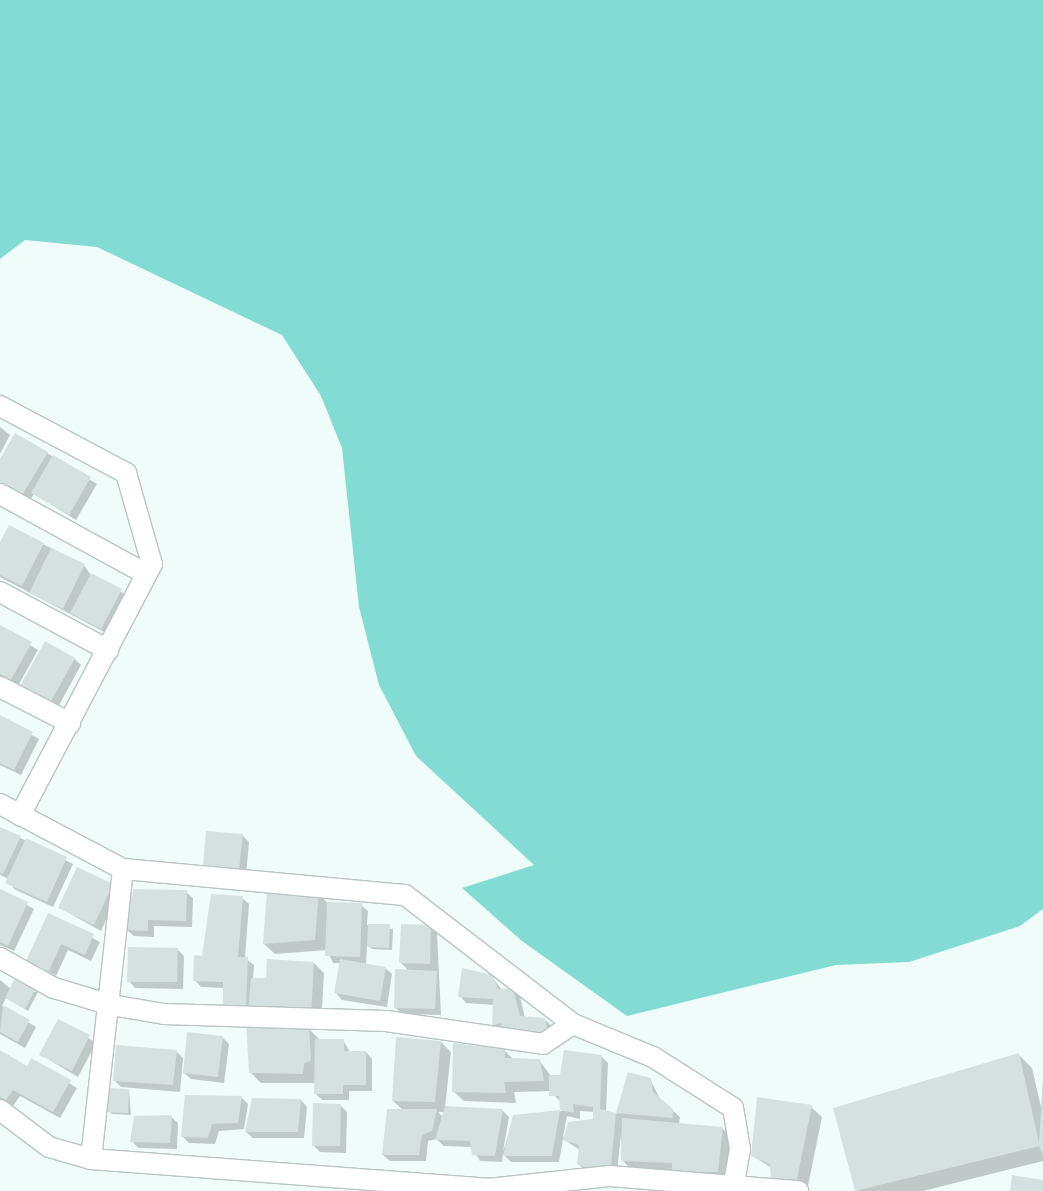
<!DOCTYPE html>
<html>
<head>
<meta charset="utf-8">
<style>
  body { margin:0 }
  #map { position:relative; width:1043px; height:1191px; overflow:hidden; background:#effcfa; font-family:Commissioner,sans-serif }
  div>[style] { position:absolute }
  .green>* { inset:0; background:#82dcd4 }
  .shadow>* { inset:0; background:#0003 }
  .building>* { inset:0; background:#d5e1e0 }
  .roads { filter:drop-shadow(1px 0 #b9c5c3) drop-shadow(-1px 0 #b9c5c3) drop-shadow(0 1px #b9c5c3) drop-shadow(0 -1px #b9c5c3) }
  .street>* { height:20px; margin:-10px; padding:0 10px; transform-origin:10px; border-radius:10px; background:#fff }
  span { translate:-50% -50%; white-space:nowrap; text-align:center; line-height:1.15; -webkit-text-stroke:4px #fff; paint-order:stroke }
</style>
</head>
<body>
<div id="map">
  <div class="green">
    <div style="clip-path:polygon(0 0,1043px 0,1043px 909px,1020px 926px,909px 962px,836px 965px,627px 1016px,522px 941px,462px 888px,534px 865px,416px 756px,379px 685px,359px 607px,342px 448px,321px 396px,282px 335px,97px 247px,25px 240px,0 259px)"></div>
  </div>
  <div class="shadow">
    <div style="clip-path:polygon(0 427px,10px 435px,0 454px)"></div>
    <div style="clip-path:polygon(47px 453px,97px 484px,76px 520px,34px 494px,28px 503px,0 486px,0 461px)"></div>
    <div style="clip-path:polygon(43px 544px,84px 565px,90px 574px,128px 596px,108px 634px,0 577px,0 545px)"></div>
    <div style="clip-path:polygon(0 627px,38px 650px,18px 686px,0 676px)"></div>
    <div style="clip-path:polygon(75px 659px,81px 665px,57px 709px,28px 692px)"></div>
    <div style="clip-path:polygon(0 717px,39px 739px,21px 775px,0 765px)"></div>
    <div style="clip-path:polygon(0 828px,73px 864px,53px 907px,14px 889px,9px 879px,0 875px)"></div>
    <div style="clip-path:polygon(242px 835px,249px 842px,246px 875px,211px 872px,204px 866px)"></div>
    <div style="clip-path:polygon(78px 869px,119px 891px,101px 931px,60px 908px)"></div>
    <div style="clip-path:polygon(0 890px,34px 909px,14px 951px,0 945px)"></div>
    <div style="clip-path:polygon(186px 892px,193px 898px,192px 927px,154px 926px,154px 937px,134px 936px,127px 930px)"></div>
    <div style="clip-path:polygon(318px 892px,328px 904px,361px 905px,368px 911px,367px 925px,393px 929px,392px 950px,372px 949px,367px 944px,366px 965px,385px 968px,392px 974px,387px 1007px,342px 1000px,336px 993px,340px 963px,333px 963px,327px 950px,275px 954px,264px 944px)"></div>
    <div style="clip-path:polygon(242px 898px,249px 904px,245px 958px,254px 965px,253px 979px,267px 980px,314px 963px,324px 973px,321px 1026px,271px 1023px,309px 1029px,320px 1040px,343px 1040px,350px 1052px,366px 1052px,372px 1059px,372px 1091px,349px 1091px,349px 1100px,322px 1100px,315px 1093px,315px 1083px,261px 1083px,251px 1073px,250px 1012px,231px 1011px,224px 1005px,224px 988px,201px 987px,195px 980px,203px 957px)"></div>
    <div style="clip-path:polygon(49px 915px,100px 942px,91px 961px,68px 950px,56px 976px,28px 960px)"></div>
    <div style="clip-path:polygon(431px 927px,437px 933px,441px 1015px,402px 1014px,395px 1007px,409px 971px,400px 962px)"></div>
    <div style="clip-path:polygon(177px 949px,184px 956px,183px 989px,135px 988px,129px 981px)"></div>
    <div style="clip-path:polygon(492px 977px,502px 990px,513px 989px,520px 996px,525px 1018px,545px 1020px,552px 1026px,556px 1046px,500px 1032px,493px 1025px,494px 1005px,466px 1003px,460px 996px)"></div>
    <div style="clip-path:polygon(0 980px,11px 989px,38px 992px,28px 1011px,6px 998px,2px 1006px,36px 1027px,25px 1048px,0 1034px)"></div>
    <div style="clip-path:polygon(59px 1020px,96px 1043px,78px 1077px,41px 1055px)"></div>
    <div style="clip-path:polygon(222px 1037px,229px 1044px,224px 1083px,191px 1079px,184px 1073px)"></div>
    <div style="clip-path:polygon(evenodd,441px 1042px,451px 1052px,445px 1108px,502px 1110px,509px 1117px,503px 1152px,514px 1116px,562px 1111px,561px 1102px,550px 1091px,514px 1092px,516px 1103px,464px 1101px,453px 1091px,504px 1050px,514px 1060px,539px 1060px,551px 1076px,561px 1077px,601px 1056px,608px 1063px,606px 1112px,617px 1114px,628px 1073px,650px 1079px,660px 1099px,680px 1117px,679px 1124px,722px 1128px,732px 1138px,728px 1181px,633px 1171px,623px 1161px,621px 1134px,616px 1182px,585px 1170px,578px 1164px,580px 1150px,563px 1139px,559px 1162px,511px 1162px,503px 1154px,502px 1162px,480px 1161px,472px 1147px,444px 1146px,436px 1139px,428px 1141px,426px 1161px,390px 1161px,383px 1155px,403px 1110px,393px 1101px,441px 1042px,580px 1111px,595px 1112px,595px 1120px,563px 1137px,567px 1116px,580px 1119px,580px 1111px,441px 1042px,438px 1112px,445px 1112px,443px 1117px,438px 1112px)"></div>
    <div style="clip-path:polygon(0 1051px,27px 1068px,32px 1060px,77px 1088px,60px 1118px,20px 1096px,13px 1106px,0 1099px)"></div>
    <div style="clip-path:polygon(176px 1051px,183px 1058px,180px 1092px,121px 1087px,114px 1080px)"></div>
    <div style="clip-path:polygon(1018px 1054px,1032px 1068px,1041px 1107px,1043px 1082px,1043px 1161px,923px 1191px,856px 1191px)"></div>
    <div style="clip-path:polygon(129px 1090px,131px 1115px,112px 1114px,109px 1111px)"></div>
    <div style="clip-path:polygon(241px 1097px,248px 1104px,244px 1129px,219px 1131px,215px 1144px,189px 1143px,183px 1137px)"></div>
    <div style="clip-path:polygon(301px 1100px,307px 1107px,304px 1138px,253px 1138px,246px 1132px)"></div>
    <div style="clip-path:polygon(340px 1105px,347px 1112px,346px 1153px,320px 1152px,313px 1145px)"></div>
    <div style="clip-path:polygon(811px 1107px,822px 1117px,807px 1191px,753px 1156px)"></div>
    <div style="clip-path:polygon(171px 1117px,178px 1123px,177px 1149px,138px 1148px,132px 1141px)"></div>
  </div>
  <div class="building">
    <div style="clip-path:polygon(15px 433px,48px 452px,21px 497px,0 485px,0 459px)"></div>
    <div style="clip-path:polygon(53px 455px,91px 477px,69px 515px,31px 493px)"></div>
    <div style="clip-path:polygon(9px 525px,44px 543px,22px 586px,0 575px,0 542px)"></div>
    <div style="clip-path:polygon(51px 548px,85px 564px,63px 609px,29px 593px)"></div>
    <div style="clip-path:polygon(91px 573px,122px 589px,101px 629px,70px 613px)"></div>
    <div style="clip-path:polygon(0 625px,32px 642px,11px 680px,0 674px)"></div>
    <div style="clip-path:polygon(45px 641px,75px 658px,50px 703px,20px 686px)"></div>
    <div style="clip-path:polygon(0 715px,33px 732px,14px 770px,0 763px)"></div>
    <div style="clip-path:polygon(0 827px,21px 836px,3px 874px,0 873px)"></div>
    <div style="clip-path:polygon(206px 831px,243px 834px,239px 869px,203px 866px)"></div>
    <div style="clip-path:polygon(26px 838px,67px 857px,47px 902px,5px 883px)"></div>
    <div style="clip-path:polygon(77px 867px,113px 884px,94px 925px,58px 908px)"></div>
    <div style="clip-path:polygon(0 889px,28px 902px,8px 946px,0 942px)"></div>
    <div style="clip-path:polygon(133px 889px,187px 890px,186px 921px,148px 920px,148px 931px,126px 930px,126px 897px,132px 897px)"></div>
    <div style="clip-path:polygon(267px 890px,319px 890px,315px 940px,263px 944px)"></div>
    <div style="clip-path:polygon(211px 894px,243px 896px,238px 957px,248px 957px,246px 1006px,223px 1005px,223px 982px,193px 981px,194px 955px,202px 956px)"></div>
    <div style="clip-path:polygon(327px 902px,362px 903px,360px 957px,325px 956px)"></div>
    <div style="clip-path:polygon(48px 913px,94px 934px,85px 955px,61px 944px,49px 971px,26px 961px)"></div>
    <div style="clip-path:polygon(368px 924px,390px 924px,389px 948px,367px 947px)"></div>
    <div style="clip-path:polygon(401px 924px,431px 925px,430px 964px,399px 963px)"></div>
    <div style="clip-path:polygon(128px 947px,178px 948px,177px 982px,127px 982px)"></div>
    <div style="clip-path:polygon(267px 959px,314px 962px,311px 1016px,248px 1013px,251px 978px,266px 978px)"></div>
    <div style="clip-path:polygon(340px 959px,386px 967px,380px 1001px,334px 993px)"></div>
    <div style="clip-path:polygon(462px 968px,493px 975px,498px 989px,513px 988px,520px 1016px,545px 1018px,550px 1040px,505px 1032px,500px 1023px,492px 1026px,493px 999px,458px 997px)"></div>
    <div style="clip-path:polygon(395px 969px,437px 971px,435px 1009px,394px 1008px)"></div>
    <div style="clip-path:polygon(15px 978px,36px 988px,25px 1009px,5px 998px)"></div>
    <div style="clip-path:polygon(3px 1005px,30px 1020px,18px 1042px,0 1032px)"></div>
    <div style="clip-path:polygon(58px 1019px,90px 1035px,72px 1071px,39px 1055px)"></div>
    <div style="clip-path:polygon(246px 1021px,309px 1028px,311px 1061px,304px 1063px,303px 1074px,249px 1073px)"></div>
    <div style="clip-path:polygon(187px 1032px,223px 1036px,218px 1077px,183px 1073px)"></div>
    <div style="clip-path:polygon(396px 1037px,441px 1041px,435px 1102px,392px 1101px)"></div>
    <div style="clip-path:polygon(315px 1039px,344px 1039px,344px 1051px,366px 1051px,366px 1085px,343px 1085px,343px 1094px,314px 1094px)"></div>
    <div style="clip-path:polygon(453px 1043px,505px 1049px,505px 1058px,540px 1059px,544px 1081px,504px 1082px,506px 1093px,452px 1092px)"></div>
    <div style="clip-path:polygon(116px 1045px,177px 1050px,173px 1085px,113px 1081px)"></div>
    <div style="clip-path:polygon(0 1050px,27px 1066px,31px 1058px,71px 1080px,53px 1112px,13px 1090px,6px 1100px,0 1097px)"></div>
    <div style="clip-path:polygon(564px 1050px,602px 1055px,600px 1109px,616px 1113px,628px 1072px,651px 1078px,653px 1092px,673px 1109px,673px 1118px,616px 1113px,610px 1176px,577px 1164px,579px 1145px,563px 1140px,568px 1122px,593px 1119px,593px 1107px,573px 1104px,574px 1113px,560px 1110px,559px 1096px,549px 1096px,549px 1075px,560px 1075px)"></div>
    <div style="clip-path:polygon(1019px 1053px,1039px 1143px,1043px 1081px,1043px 1155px,1039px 1146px,855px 1191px,833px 1108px)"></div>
    <div style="clip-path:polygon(108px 1088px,129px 1089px,128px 1113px,107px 1112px)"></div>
    <div style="clip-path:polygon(185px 1095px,242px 1096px,238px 1123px,212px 1124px,208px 1138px,181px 1137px)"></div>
    <div style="clip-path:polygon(757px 1097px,812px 1105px,796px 1184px,771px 1181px,770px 1164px,751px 1156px)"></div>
    <div style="clip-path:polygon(252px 1098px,301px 1099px,298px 1132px,245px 1132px)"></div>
    <div style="clip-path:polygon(313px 1103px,341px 1104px,340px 1146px,312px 1146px)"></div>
    <div style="clip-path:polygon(445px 1106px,503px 1109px,495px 1156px,472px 1155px,470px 1141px,435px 1140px)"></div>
    <div style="clip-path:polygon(387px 1109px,437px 1109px,432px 1131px,422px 1135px,419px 1155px,382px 1155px)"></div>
    <div style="clip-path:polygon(560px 1110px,552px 1156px,503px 1156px,513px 1115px)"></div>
    <div style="clip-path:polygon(172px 1115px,170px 1143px,130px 1142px,134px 1116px)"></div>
    <div style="clip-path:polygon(622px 1118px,723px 1127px,718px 1172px,672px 1172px,672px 1163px,621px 1161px)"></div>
    <div style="clip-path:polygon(1012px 1175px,1043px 1180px,1043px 1191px,1010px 1191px)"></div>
  </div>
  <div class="roads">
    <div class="street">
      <div style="left:0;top:406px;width:143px;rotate:28deg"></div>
      <div style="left:126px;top:473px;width:95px;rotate:74.1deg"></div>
      <div style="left:152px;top:564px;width:284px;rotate:117.7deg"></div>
      <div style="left:0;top:494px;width:166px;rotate:28.7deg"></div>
      <div style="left:0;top:592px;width:123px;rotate:28.2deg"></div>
      <div style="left:0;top:687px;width:79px;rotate:27.2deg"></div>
      <div style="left:0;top:804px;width:139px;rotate:27.9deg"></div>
      <div style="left:123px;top:869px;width:283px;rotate:5.3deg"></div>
      <div style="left:405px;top:895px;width:212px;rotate:37.5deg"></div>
      <div style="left:573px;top:1024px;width:87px;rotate:22.4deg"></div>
      <div style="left:653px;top:1057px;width:95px;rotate:32.5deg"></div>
      <div style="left:733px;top:1108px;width:42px;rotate:80.3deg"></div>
      <div style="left:740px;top:1149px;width:35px;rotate:100deg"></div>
      <div style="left:0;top:958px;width:62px;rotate:29.1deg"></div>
      <div style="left:54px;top:988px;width:59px;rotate:16.6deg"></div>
      <div style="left:111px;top:1005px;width:54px;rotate:9.6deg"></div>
      <div style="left:164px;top:1014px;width:222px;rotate:1.8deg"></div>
      <div style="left:386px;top:1021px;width:159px;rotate:8.3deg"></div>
      <div style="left:543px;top:1044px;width:36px;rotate:-34deg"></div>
      <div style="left:0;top:1110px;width:61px;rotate:37.1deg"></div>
      <div style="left:49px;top:1147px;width:44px;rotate:15.9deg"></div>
      <div style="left:91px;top:1159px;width:398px;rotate:4.3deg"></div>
      <div style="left:488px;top:1189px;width:123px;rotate:-6.1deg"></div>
      <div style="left:610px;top:1176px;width:189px;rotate:4.6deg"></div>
      <div style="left:91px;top:1159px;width:292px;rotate:-83.7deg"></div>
    </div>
  </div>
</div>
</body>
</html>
